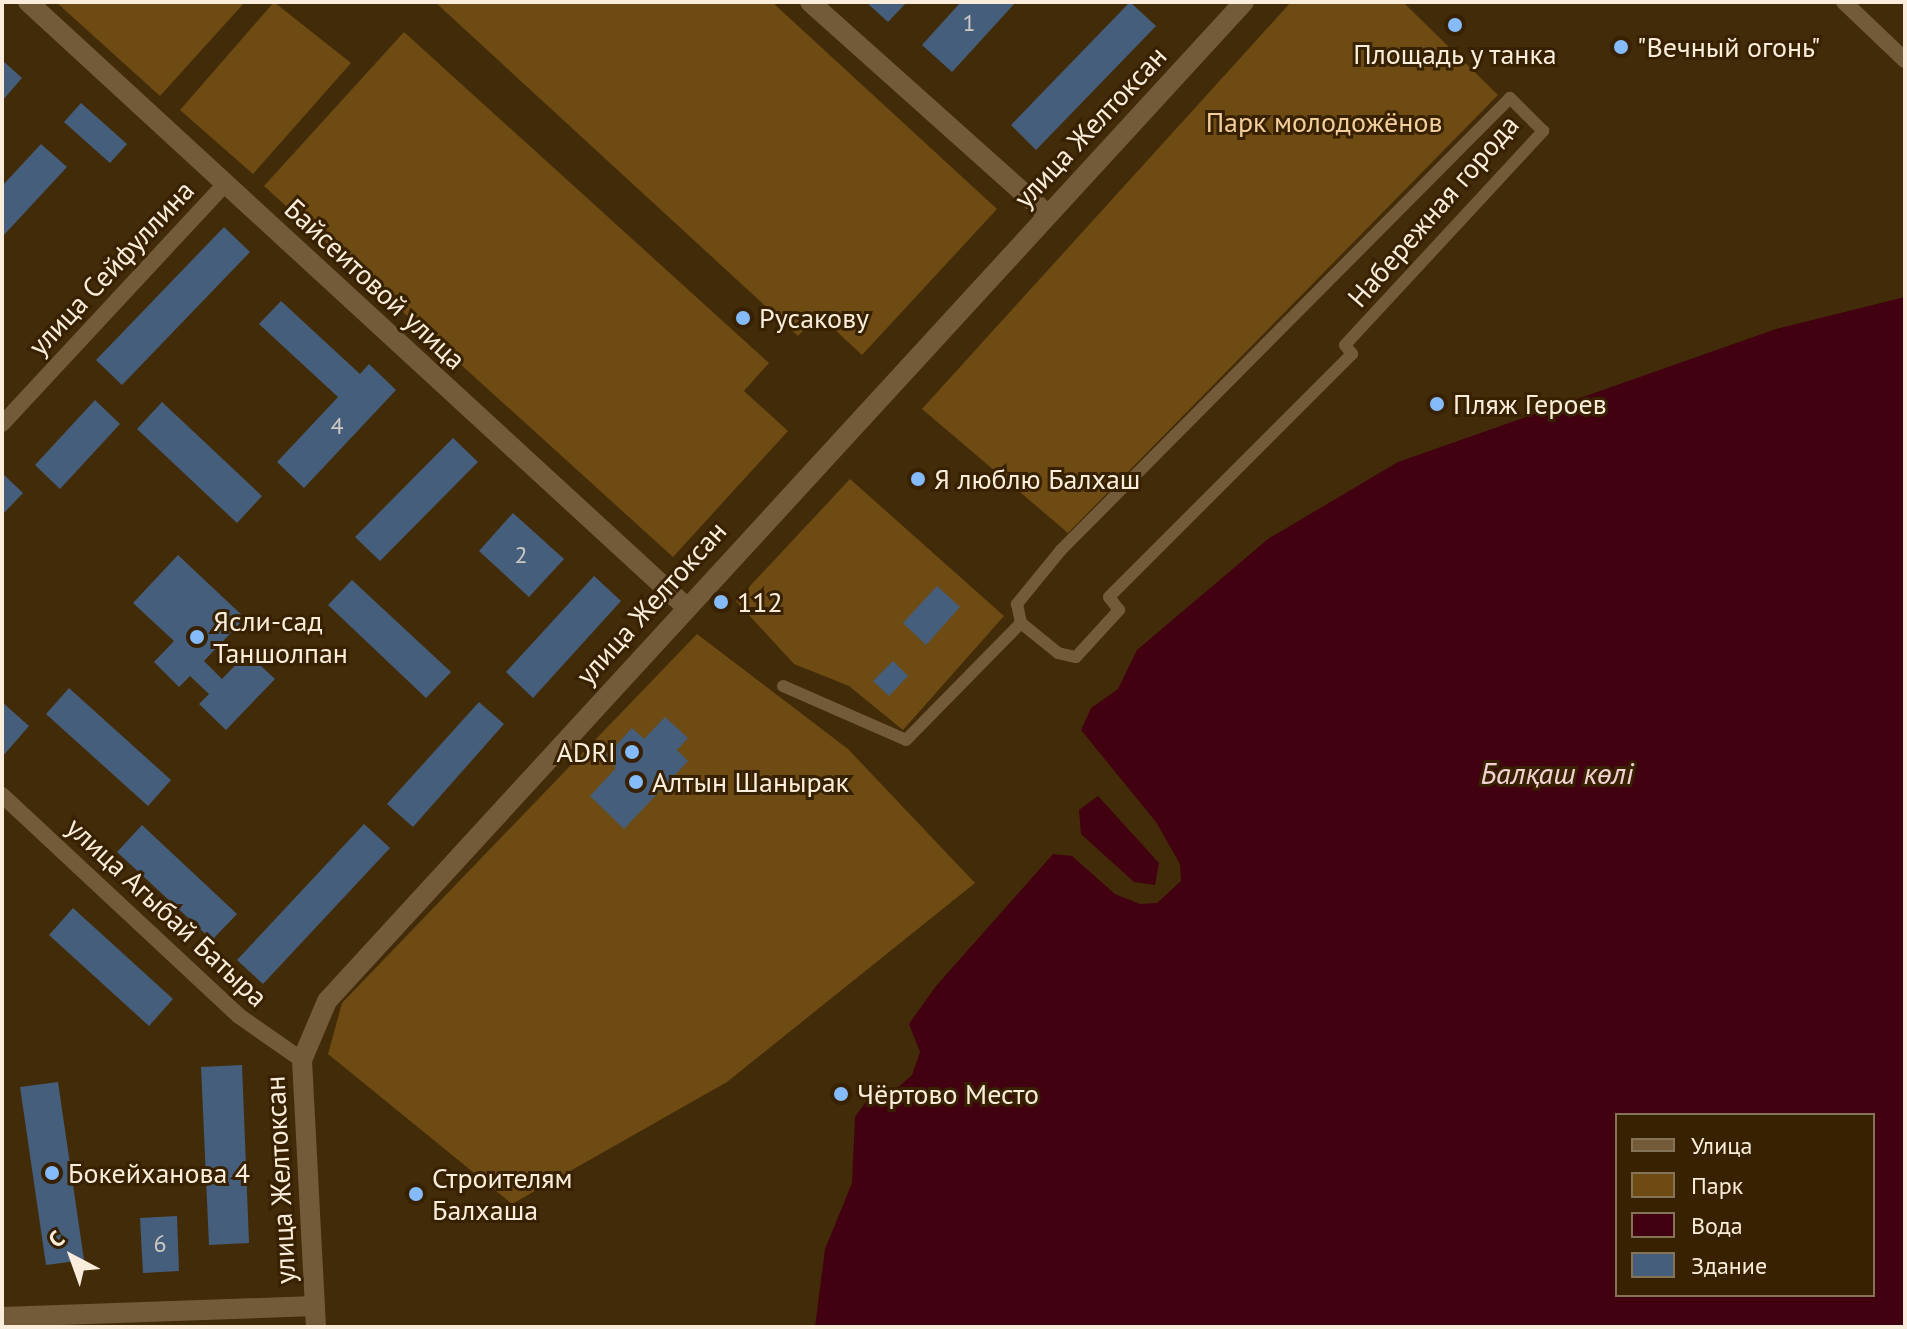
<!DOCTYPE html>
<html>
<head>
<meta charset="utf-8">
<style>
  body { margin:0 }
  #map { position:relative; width:1907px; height:1329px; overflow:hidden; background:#422b09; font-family:"PT Sans",sans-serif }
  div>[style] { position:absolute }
  .green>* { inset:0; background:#6e4b13 }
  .water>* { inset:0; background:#420111 }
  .building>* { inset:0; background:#455e7c }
  .pedestrian>* { height:12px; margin:-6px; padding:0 6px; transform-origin:6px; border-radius:6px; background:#735a39 }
  .minor>* { height:16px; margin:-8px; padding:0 8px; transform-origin:8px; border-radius:8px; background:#735a39 }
  .tertiary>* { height:20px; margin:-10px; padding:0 10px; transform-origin:10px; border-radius:10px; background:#735a39 }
  .dots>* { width:22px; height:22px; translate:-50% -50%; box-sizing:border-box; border:4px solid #372100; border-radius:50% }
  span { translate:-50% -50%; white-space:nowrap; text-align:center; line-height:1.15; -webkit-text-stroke:6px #372100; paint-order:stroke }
  .number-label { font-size:24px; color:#cec9c3 }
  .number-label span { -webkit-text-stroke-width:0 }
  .poi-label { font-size:28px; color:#fbeddb }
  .left { translate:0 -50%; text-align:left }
  .right { translate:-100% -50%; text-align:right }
  .park-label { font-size:28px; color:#f3ce9d }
  .street-label { font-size:28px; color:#fbeddb }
  .water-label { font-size:30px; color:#f4d2d4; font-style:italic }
  .frame { position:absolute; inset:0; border:4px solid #fbeddb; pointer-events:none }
  .legend { position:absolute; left:1615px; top:1113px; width:260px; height:184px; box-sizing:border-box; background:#372100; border:2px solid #857358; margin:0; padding:10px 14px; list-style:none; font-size:24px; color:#fbeddb }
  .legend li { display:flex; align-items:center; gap:16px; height:40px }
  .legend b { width:40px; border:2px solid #857358 }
  .north { position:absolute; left:32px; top:1217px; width:80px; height:80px; -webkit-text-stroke:6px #372100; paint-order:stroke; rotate:319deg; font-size:22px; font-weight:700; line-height:32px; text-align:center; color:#fbeddb }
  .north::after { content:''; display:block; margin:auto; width:28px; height:36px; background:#fbeddb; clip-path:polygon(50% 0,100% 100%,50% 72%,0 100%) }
</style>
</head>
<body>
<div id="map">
  <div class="green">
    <div style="clip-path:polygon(56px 2px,245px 2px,160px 96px)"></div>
    <div style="clip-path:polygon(274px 2px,351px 63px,253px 174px,180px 110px)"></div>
    <div style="clip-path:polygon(435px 2px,772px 2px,997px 209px,862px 355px,818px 314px,798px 336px)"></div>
    <div style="clip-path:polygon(1291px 2px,1403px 2px,1498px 95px,1068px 533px,922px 409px)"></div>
    <div style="clip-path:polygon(404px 32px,769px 363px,744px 391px,788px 431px,673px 557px,264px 186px)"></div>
    <div style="clip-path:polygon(850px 479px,1004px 616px,903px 730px,849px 686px,794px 664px,736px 601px)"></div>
    <div style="clip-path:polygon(697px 634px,848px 749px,975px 883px,727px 1082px,512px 1204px,328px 1054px,342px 1003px)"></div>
  </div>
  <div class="water">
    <div style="clip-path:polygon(evenodd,1905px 297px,1905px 1327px,815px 1327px,825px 1249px,852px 1183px,855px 1117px,871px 1095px,896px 1089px,912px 1075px,920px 1052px,909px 1024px,936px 986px,1053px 854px,1072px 856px,1115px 894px,1140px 904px,1157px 903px,1181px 881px,1180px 864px,1156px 822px,1081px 730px,1091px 708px,1118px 689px,1137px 650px,1268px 539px,1398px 462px,1776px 329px,1905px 297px,1617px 1115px,1873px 1115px,1873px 1295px,1617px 1295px,1617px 1115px)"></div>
    <div style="clip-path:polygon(1098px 796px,1159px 863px,1155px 885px,1134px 882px,1081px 834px,1079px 810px)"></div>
  </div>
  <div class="building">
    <div style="clip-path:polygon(866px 2px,907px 2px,888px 22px)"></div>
    <div style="clip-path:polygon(961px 2px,1016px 2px,952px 72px,922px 45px)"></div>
    <div style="clip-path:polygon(1130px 2px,1156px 26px,1036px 150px,1011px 125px)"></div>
    <div style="clip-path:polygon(2px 60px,22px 78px,2px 101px)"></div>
    <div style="clip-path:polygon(81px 103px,127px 144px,110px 163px,64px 122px)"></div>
    <div style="clip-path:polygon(41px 144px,67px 167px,2px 237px,2px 186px)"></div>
    <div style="clip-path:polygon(224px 227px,250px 252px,122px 385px,96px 360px)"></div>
    <div style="clip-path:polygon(281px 301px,360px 374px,369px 364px,396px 390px,304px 488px,277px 462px,338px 397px,259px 324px)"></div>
    <div style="clip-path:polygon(95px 400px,120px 424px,60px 489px,35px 465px)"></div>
    <div style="clip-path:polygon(162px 402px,262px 496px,237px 523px,137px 429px)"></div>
    <div style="clip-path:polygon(453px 438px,478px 462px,380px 561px,355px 537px)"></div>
    <div style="clip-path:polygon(2px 473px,23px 493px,2px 515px)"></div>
    <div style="clip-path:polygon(513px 513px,564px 559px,529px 597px,479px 551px)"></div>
    <div style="clip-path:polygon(178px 555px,245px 618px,204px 661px,222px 679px,247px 653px,275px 679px,226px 730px,199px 704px,209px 694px,190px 676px,179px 687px,154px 662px,174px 641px,133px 603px)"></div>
    <div style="clip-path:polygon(594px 576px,621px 601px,533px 698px,506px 672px)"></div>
    <div style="clip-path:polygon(352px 580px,451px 672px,426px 698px,328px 605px)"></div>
    <div style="clip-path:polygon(937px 586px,960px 607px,926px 645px,903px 623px)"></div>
    <div style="clip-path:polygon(893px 661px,908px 676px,889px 696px,873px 681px)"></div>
    <div style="clip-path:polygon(69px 688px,171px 780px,148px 806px,46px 714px)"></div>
    <div style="clip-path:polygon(2px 702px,29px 726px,2px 757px)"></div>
    <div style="clip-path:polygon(479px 702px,504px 724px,413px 827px,387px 804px)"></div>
    <div style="clip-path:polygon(665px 717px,688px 738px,677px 750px,688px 761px,624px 829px,590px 796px,616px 768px,605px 757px,632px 728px,644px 739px)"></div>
    <div style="clip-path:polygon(364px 824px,390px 848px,263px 984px,237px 960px)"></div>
    <div style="clip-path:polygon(142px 825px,237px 914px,212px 940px,117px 852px)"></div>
    <div style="clip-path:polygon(73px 908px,173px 999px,149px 1026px,49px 935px)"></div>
    <div style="clip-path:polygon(242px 1065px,249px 1243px,209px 1245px,201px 1067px)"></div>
    <div style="clip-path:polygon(58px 1082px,84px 1260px,46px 1265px,20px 1087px)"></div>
    <div style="clip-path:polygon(177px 1216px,179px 1271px,143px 1273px,140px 1218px)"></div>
  </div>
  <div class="pedestrian">
    <div style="left:783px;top:686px;width:134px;rotate:23.7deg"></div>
    <div style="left:906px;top:740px;width:164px;rotate:-45.5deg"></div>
    <div style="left:1021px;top:623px;width:48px;rotate:39deg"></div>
    <div style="left:1058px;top:653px;width:18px;rotate:13deg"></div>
    <div style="left:1076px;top:657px;width:64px;rotate:-47.5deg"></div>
    <div style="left:1119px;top:610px;width:16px;rotate:-128deg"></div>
    <div style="left:1109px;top:597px;width:344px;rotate:-45deg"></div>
    <div style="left:1352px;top:354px;width:11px;rotate:-128deg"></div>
    <div style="left:1345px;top:345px;width:292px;rotate:-47.2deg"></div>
    <div style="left:1543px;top:131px;width:47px;rotate:-135deg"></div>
    <div style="left:1510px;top:98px;width:637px;rotate:134.81deg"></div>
    <div style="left:1061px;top:550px;width:70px;rotate:129.2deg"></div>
    <div style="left:1017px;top:604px;width:19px;rotate:78deg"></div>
  </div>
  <div class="minor">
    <div style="left:1844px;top:2px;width:84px;rotate:43.6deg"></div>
    <div style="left:2px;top:424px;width:328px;rotate:-47.1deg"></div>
    <div style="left:2px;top:795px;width:324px;rotate:43deg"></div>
    <div style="left:239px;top:1016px;width:77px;rotate:34.9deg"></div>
  </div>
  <div class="tertiary">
    <div style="left:28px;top:2px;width:892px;rotate:42.59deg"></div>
    <div style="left:810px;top:2px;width:318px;rotate:41.8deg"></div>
    <div style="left:2px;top:1317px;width:313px;rotate:-2deg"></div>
    <div style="left:316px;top:1327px;width:267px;rotate:-93deg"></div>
    <div style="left:302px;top:1060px;width:64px;rotate:-67deg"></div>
    <div style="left:327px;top:1001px;width:1356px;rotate:-47.45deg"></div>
  </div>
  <div class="dots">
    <div style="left:1455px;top:25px;background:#86bbfb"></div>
    <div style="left:1621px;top:47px;background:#86bbfb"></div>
    <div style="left:743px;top:318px;background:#86bbfb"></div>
    <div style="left:1437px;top:404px;background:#86bbfb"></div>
    <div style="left:918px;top:479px;background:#86bbfb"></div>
    <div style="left:721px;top:602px;background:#86bbfb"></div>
    <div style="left:197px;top:637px;background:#86bbfb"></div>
    <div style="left:632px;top:752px;background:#86bbfb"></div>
    <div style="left:636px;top:782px;background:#86bbfb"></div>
    <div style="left:841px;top:1094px;background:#86bbfb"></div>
    <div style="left:52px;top:1173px;background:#86bbfb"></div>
    <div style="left:416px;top:1194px;background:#86bbfb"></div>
  </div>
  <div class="number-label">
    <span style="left:969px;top:23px">1</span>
    <span style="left:337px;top:426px">4</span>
    <span style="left:521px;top:555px">2</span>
    <span style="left:160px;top:1244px">6</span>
  </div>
  <div class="poi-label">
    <span class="left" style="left:1637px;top:47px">"Вечный огонь"</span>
    <span style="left:1455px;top:54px">Площадь у танка</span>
    <span class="left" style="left:759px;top:318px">Русакову</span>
    <span class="left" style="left:1453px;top:404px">Пляж Героев</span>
    <span class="left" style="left:934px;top:479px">Я люблю Балхаш</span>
    <span class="left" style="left:737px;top:602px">112</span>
    <span class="left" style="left:213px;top:637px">Ясли-сад<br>Таншолпан</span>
    <span class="right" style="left:616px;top:752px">ADRI</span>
    <span class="left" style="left:652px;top:782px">Алтын Шанырак</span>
    <span class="left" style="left:857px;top:1094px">Чёртово Место</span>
    <span class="left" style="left:68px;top:1173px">Бокейханова 4</span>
    <span class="left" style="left:432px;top:1194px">Строителям<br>Балхаша</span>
  </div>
  <div class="park-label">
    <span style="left:1324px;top:122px">Парк молодожёнов</span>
  </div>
  <div class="street-label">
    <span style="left:1090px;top:127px;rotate:-47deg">улица Желтоксан</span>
    <span style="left:1433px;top:211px;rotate:-49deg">Набережная города</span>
    <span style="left:111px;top:268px;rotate:-47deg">улица Сейфуллина</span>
    <span style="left:375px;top:284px;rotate:43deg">Байсеитовой улица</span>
    <span style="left:651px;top:603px;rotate:-48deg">улица Желтоксан</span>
    <span style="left:167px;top:912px;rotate:43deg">улица Агыбай Батыра</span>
    <span style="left:280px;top:1180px;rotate:-93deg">улица Желтоксан</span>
  </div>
  <div class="water-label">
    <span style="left:1557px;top:773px">Балқаш көлі</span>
  </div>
  <div class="frame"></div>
  <ul class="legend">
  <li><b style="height:10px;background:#735a39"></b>Улица</li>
  <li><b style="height:22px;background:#6e4b13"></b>Парк</li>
  <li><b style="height:22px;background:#420111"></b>Вода</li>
  <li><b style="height:22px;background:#455e7c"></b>Здание</li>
  </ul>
  <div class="north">С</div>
</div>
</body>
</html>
